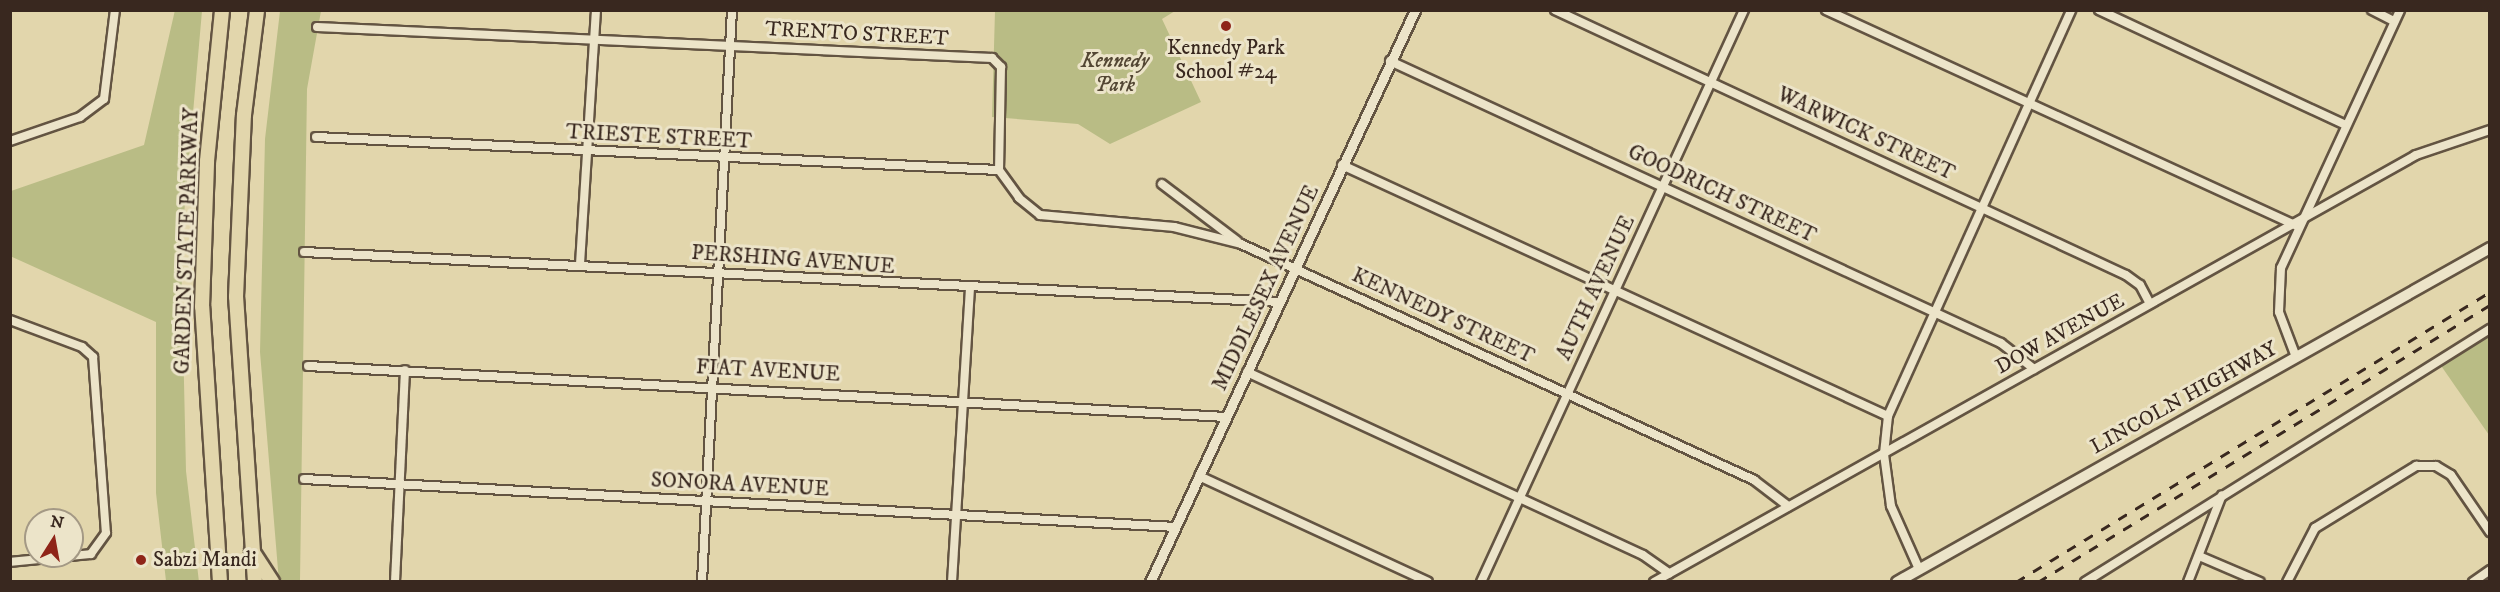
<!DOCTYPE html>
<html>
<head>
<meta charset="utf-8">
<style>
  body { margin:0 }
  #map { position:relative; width:2500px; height:592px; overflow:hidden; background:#e2d6ac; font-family:"IM FELL DW Pica",serif }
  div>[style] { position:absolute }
  .green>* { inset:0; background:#b9bc85 }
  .roads { filter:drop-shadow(2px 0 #635442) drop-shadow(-2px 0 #635442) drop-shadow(0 2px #635442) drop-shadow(0 -2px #635442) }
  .minor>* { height:8px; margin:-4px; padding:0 4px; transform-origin:4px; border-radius:4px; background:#ece4c9 }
  .tertiary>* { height:9px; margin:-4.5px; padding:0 4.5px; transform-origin:4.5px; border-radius:4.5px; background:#ece4c9 }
  .secondary>* { height:10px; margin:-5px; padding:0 5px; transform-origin:5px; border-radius:5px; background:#ece4c9 }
  .motorway>* { height:14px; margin:-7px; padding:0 7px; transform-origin:7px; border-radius:7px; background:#e2d6ac }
  .rail>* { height:3px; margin-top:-1.5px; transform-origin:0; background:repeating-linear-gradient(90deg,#39281f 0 10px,transparent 0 20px) }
  .dots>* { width:16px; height:16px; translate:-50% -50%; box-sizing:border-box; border:3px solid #ece4c9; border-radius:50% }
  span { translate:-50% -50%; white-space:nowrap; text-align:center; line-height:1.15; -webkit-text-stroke:6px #ece4c9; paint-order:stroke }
  .street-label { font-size:21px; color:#39281f }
  .poi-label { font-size:21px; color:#39281f }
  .left { translate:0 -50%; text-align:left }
  .park-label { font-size:21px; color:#534633; font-style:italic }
  .frame { position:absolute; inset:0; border:12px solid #39281f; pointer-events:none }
  .north { position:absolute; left:24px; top:508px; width:60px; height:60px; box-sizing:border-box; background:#ece4c9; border:2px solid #a49985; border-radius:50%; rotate:11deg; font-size:16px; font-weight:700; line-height:24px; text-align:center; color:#39281f }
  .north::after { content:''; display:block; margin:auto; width:21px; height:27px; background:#8f2418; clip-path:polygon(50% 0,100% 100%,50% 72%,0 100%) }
</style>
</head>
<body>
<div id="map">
  <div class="green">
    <i style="clip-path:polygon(175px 10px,202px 11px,181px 249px,186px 471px,199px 582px,166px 581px,156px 493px,156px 322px,10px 256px,11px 191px,144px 145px)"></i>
    <i style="clip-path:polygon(280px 11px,321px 11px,307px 89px,300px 581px,279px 582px,260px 352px,265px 139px)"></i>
    <i style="clip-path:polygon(995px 11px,1175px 11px,1162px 19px,1201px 102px,1110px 144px,1078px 124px,992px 117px)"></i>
    <i style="clip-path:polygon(2489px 324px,2489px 435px,2435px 357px)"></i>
  </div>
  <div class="roads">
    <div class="minor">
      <i style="left:1555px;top:10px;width:629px;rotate:24.9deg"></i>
      <i style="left:2126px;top:275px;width:17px;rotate:36deg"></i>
      <i style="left:2140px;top:285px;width:21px;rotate:62deg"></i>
      <i style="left:1826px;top:10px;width:518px;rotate:24.64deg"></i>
      <i style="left:2099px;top:10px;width:272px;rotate:25deg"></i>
      <i style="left:2372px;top:10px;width:25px;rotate:27deg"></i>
      <i style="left:317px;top:27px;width:676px;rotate:2.63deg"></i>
      <i style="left:992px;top:58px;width:13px;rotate:45deg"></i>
      <i style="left:1001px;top:67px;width:103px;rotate:91.1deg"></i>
      <i style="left:999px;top:170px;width:34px;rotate:54deg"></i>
      <i style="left:1019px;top:198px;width:27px;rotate:39deg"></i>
      <i style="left:1040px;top:215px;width:135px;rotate:5.1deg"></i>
      <i style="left:1174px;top:227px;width:69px;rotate:14.2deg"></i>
      <i style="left:1241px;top:244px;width:565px;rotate:24.7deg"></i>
      <i style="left:1754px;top:480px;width:43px;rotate:37.4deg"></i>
      <i style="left:1390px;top:61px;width:673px;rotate:24.78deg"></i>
      <i style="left:2001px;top:343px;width:42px;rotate:38.2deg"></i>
      <i style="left:316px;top:137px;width:684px;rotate:2.77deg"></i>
      <i style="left:10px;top:141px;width:74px;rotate:-18.9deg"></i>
      <i style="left:80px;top:117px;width:30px;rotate:-37deg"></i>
      <i style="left:104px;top:99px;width:90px;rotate:-83deg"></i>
      <i style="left:1342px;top:165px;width:601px;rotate:24.69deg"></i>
      <i style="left:1162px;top:184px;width:94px;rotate:37.2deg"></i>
      <i style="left:304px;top:252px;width:977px;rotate:2.93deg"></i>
      <i style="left:580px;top:264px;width:255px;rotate:-86.4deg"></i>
      <i style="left:10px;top:320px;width:77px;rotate:20.6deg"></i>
      <i style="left:82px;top:347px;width:15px;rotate:42deg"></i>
      <i style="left:93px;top:357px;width:176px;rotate:85.8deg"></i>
      <i style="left:106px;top:533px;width:26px;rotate:126deg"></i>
      <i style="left:91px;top:554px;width:81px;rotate:174.4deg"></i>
      <i style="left:2296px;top:357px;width:48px;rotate:-110.7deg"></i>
      <i style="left:2279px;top:312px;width:44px;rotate:-87.4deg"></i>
      <i style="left:2281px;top:268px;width:284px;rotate:-65.2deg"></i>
      <i style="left:308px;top:366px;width:919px;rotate:3.18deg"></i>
      <i style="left:1247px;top:372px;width:436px;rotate:24.8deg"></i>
      <i style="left:1643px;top:555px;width:32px;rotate:35deg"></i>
      <i style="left:1199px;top:476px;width:252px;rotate:24.8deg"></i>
      <i style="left:304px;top:479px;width:872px;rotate:3.15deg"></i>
      <i style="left:2199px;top:556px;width:66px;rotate:23.1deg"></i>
      <i style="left:1919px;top:569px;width:69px;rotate:-114deg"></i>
      <i style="left:1891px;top:506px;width:52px;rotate:-97.7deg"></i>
      <i style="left:1884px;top:454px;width:38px;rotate:-84deg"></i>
      <i style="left:1888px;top:416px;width:445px;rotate:-65.7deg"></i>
      <i style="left:395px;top:582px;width:212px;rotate:-87.3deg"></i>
      <i style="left:702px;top:582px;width:573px;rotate:-87deg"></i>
      <i style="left:952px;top:582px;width:293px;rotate:-86.5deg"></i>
      <i style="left:1481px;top:582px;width:630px;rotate:-65.31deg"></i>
      <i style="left:1654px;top:582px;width:873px;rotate:-29.26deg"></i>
      <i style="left:2416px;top:155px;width:78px;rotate:-18.7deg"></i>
      <i style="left:2085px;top:582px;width:478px;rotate:-32deg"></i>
      <i style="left:2188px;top:582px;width:93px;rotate:-68.7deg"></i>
      <i style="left:2287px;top:582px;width:61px;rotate:-62.6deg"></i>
      <i style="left:2315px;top:528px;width:119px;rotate:-31.5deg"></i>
      <i style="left:2416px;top:466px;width:20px"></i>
      <i style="left:2436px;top:466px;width:17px;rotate:31deg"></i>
      <i style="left:2451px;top:475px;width:69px;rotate:55.6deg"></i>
      <i style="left:2473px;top:582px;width:21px;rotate:-35deg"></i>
    </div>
    <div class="tertiary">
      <i style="left:1150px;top:582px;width:630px;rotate:-65.14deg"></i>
    </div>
    <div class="secondary">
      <i style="left:1897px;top:582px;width:681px;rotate:-29.39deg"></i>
    </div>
    <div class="motorway">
      <i style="left:252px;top:551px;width:37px;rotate:57deg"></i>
      <i style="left:220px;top:582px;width:276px;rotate:-93.7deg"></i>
      <i style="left:202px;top:307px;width:146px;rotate:-88deg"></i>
      <i style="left:207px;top:161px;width:152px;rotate:-84.3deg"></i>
      <i style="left:255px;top:582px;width:286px;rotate:-93.8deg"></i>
      <i style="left:236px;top:297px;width:182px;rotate:-87.5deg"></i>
      <i style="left:244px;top:115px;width:106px;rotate:-82.9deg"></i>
    </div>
  </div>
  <div class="rail">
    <i style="left:2016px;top:582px;width:556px;rotate:-31.46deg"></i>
    <i style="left:2038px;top:582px;width:530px;rotate:-31.5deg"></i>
  </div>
  <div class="dots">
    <i style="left:1226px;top:26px;background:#8f2418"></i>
    <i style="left:141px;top:560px;background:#8f2418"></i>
  </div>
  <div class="street-label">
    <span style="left:857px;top:34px;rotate:3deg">TRENTO STREET</span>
    <span style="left:1866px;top:134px;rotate:25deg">WARWICK STREET</span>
    <span style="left:659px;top:137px;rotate:3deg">TRIESTE STREET</span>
    <span style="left:1722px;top:194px;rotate:25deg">GOODRICH STREET</span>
    <span style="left:187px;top:241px;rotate:-88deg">GARDEN STATE PARKWAY</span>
    <span style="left:793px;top:260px;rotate:4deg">PERSHING AVENUE</span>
    <span style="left:1266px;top:288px;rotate:-65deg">MIDDLESEX AVENUE</span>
    <span style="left:1596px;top:288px;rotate:-65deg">AUTH AVENUE</span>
    <span style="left:1443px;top:316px;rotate:25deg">KENNEDY STREET</span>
    <span style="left:2060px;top:334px;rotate:-29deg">DOW AVENUE</span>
    <span style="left:768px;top:371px;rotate:3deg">FIAT AVENUE</span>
    <span style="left:2184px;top:398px;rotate:-29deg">LINCOLN HIGHWAY</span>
    <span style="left:740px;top:485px;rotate:3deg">SONORA AVENUE</span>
  </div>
  <div class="poi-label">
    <span style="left:1226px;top:60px">Kennedy Park<br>School #24</span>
    <span class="left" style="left:153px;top:560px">Sabzi Mandi</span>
  </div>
  <div class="park-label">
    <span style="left:1115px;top:73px">Kennedy<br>Park</span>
  </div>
  <div class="frame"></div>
  <div class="north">N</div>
</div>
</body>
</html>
